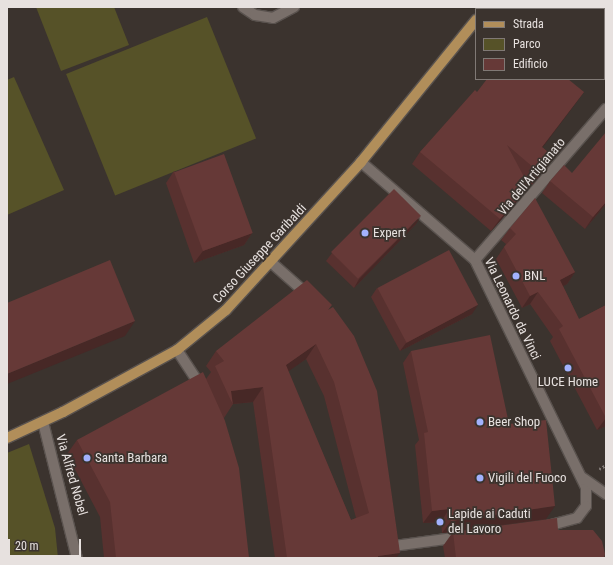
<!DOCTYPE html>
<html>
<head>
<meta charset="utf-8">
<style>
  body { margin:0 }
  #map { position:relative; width:613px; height:565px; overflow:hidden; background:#3b332e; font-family:"Roboto Condensed",sans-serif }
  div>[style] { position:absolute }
  .green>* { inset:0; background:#565228; transform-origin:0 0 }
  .path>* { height:2.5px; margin-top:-1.25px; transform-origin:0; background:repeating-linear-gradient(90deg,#7e7773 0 2px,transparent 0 4px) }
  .roads { filter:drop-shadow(1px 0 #59524e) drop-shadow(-1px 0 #59524e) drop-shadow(0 1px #59524e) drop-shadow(0 -1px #59524e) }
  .minor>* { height:10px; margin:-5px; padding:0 5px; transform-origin:5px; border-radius:5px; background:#796f6a }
  .major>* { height:10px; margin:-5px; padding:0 5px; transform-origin:5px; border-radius:5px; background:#b18e5a }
  .wall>* { inset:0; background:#58312f }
  .shaded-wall>* { inset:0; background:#472826 }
  .building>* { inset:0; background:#663937; transform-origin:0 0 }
  .dots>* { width:11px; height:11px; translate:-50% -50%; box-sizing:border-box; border:2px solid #3b332e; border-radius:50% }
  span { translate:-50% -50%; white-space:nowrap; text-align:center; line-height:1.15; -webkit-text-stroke:3.5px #3b332e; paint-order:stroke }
  .street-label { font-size:13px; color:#e7e1df }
  .poi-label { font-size:13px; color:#e7e1df }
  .left { translate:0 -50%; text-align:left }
  .frame { position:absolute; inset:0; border:8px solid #e7e1df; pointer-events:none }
  .legend { position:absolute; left:475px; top:8px; width:130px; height:72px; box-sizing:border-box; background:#3b332e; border:1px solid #807975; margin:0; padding:5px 7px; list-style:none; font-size:12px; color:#e7e1df }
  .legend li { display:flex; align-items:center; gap:8px; height:20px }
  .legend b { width:20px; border:1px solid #807975 }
  .scale { position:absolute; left:8px; top:539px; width:73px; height:18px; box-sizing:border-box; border:2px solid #e7e1df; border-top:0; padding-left:5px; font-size:12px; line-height:14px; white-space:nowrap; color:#e7e1df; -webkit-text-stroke:3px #3b332e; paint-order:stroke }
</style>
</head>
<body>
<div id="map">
  <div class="green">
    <i style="clip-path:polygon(36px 7px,114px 7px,129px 45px,61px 71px)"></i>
    <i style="left:207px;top:17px;width:131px;height:152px;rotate:68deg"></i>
    <i style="clip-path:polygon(14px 77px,64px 190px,7px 215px,7px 80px)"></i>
    <i style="clip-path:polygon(29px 444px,55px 528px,58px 558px,7px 558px,7px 453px)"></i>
  </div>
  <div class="path">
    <i style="left:599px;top:469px;width:8px;rotate:-30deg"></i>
  </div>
  <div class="roads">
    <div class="minor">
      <i style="left:243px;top:7px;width:14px;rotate:34deg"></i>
      <i style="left:255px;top:15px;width:18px;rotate:9deg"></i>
      <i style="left:273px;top:18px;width:24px;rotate:-28deg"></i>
      <i style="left:361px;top:162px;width:150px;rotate:40.7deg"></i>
      <i style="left:475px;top:260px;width:254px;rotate:64deg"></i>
      <i style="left:586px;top:488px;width:18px;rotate:90deg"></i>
      <i style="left:586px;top:506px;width:15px;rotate:127deg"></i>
      <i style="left:577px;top:518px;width:34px;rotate:165deg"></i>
      <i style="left:475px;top:260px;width:200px;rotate:-49.1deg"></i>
      <i style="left:272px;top:263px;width:48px;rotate:41.6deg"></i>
      <i style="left:177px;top:350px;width:45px;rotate:56.7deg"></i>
      <i style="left:43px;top:422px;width:140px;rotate:76deg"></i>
      <i style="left:583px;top:478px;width:28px;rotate:35deg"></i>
      <i style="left:394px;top:546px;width:68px;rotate:-7.7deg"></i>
    </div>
    <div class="major">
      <i style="left:485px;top:9px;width:3px;rotate:-45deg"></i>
      <i style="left:7px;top:438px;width:62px;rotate:-24.9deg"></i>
      <i style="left:63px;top:412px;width:130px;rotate:-28.5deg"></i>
      <i style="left:177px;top:350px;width:63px;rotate:-39.2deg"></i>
      <i style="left:226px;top:310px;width:200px;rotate:-47.6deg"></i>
      <i style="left:361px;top:162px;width:183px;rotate:-51deg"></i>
    </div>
  </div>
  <div class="wall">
    <i style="clip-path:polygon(477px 92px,584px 92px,542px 147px,554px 157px,545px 169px,532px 185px,525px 179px,529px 186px,520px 198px,491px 231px,412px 164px,420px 152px)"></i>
    <i style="clip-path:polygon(174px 171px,252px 233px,244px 245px,194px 263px,166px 183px)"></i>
    <i style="clip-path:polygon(550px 181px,606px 204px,585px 229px,542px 193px)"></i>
    <i style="clip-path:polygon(416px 224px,354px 288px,326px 261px,332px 253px)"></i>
    <i style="clip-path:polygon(510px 228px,575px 272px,567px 284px,563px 286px,579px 319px,606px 305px,606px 426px,597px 430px,550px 341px,553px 337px,530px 304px,522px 308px,496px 259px,506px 244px,501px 240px)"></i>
    <i style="clip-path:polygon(377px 288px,472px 314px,400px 351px,371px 297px)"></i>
    <i style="clip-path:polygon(evenodd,330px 309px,396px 558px,275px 558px,253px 402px,233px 404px,224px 418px,249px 558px,104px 558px,100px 517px,67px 454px,77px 440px,206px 379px,211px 372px,206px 366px,216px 351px,330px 309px,306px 359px,324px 396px,356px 518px,351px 520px,288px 371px,306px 359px)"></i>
    <i style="clip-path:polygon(411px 351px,509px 424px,546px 519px,442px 533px,441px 522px,423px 523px,415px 445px,419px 440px,403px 363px)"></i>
    <i style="clip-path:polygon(558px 530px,604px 558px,445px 558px,443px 546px,453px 532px)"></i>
  </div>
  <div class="shaded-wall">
    <i style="clip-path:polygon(584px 92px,576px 103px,534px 159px,542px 147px)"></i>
    <i style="clip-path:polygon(554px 157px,545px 169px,532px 185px,540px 173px)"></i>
    <i style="clip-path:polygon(529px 186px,520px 198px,491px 231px,500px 219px)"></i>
    <i style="clip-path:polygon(606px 202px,606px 204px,585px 229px,593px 217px)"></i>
    <i style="clip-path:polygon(421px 216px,416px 224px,354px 288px,359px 279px)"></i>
    <i style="clip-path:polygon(252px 233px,244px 245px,194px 263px,203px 251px)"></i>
    <i style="clip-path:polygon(575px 272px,567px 284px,552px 292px,560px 280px)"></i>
    <i style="clip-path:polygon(538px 292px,530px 304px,522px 308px,530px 296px)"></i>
    <i style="clip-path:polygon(478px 305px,472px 314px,400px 351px,406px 343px)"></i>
    <i style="clip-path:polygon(135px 321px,125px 336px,7px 384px,7px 374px)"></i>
    <i style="clip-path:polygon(316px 344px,306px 359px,276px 380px,286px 365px)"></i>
    <i style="clip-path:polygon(263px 387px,253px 402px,232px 404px,231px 391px)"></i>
    <i style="clip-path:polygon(606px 418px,606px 426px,597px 430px)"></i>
    <i style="clip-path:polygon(555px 506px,546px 519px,442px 533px,451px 521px)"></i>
    <i style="clip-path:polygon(449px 509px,441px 522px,423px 523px,432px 511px)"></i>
    <i style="clip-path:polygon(400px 553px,396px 558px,376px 558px,378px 556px)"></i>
  </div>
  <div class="building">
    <i style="left:543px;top:7px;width:53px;height:3px"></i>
    <i style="clip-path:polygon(487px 79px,568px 79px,584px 92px,542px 147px,554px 157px,540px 173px,507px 145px,529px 186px,500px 219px,420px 152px,475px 90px,477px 92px)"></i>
    <i style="clip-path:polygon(606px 132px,606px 202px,593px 217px,550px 181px,564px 165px,572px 173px)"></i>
    <i style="left:224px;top:154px;width:84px;height:53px;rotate:70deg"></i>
    <i style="left:394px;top:189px;width:38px;height:89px;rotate:45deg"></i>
    <i style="clip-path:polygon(535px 198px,575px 272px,560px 280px,579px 319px,606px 305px,606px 418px,559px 329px,563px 326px,538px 292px,530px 296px,504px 247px,516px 234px,510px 228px)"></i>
    <i style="left:449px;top:250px;width:62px;height:81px;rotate:62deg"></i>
    <i style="clip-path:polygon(110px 260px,135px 321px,7px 374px,7px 303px)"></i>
    <i style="clip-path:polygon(evenodd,307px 280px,332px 305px,328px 310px,333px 307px,354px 336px,377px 391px,400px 553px,378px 556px,378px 558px,287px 558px,263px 387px,231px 391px,233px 405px,215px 366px,224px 361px,216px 351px,307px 280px,316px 344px,334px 382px,369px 513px,351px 520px,286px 365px,316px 344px)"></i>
    <i style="clip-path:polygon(490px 335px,509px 424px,546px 420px,555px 506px,451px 521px,449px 509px,432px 511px,424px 433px,428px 432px,411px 351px)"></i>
    <i style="clip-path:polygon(203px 372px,225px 421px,239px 468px,249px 558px,116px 558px,110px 502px,77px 440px)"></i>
    <i style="clip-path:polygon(557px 518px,558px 530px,593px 530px,602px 541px,605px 554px,604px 558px,456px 558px,453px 532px)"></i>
  </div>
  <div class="dots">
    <i style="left:365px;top:233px;background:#a2b2fd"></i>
    <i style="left:516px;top:276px;background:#a2b2fd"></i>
    <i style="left:568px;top:368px;background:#a2b2fd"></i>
    <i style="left:480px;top:422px;background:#a2b2fd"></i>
    <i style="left:87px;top:458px;background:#a2b2fd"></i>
    <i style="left:480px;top:478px;background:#a2b2fd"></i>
    <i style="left:440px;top:522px;background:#a2b2fd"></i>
  </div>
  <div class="street-label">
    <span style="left:532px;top:177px;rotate:-50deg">Via dell'Artigianato</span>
    <span style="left:260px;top:254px;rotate:-47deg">Corso Giuseppe Garibaldi</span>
    <span style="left:512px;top:309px;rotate:64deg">Via Leonardo da Vinci</span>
    <span style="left:71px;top:475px;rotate:74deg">Via Alfred Nobel</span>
  </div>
  <div class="poi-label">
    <span class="left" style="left:373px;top:233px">Expert</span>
    <span class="left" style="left:524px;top:276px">BNL</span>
    <span style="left:568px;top:382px">LUCE Home</span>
    <span class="left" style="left:488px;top:422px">Beer Shop</span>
    <span class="left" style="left:95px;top:458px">Santa Barbara</span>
    <span class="left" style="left:488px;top:478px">Vigili del Fuoco</span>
    <span class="left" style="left:448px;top:522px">Lapide ai Caduti<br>del Lavoro</span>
  </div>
  <div class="frame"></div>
  <ul class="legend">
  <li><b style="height:5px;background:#b18e5a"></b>Strada</li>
  <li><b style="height:11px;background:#565228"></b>Parco</li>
  <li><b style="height:11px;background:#663937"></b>Edificio</li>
  </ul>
  <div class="scale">20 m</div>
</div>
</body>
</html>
